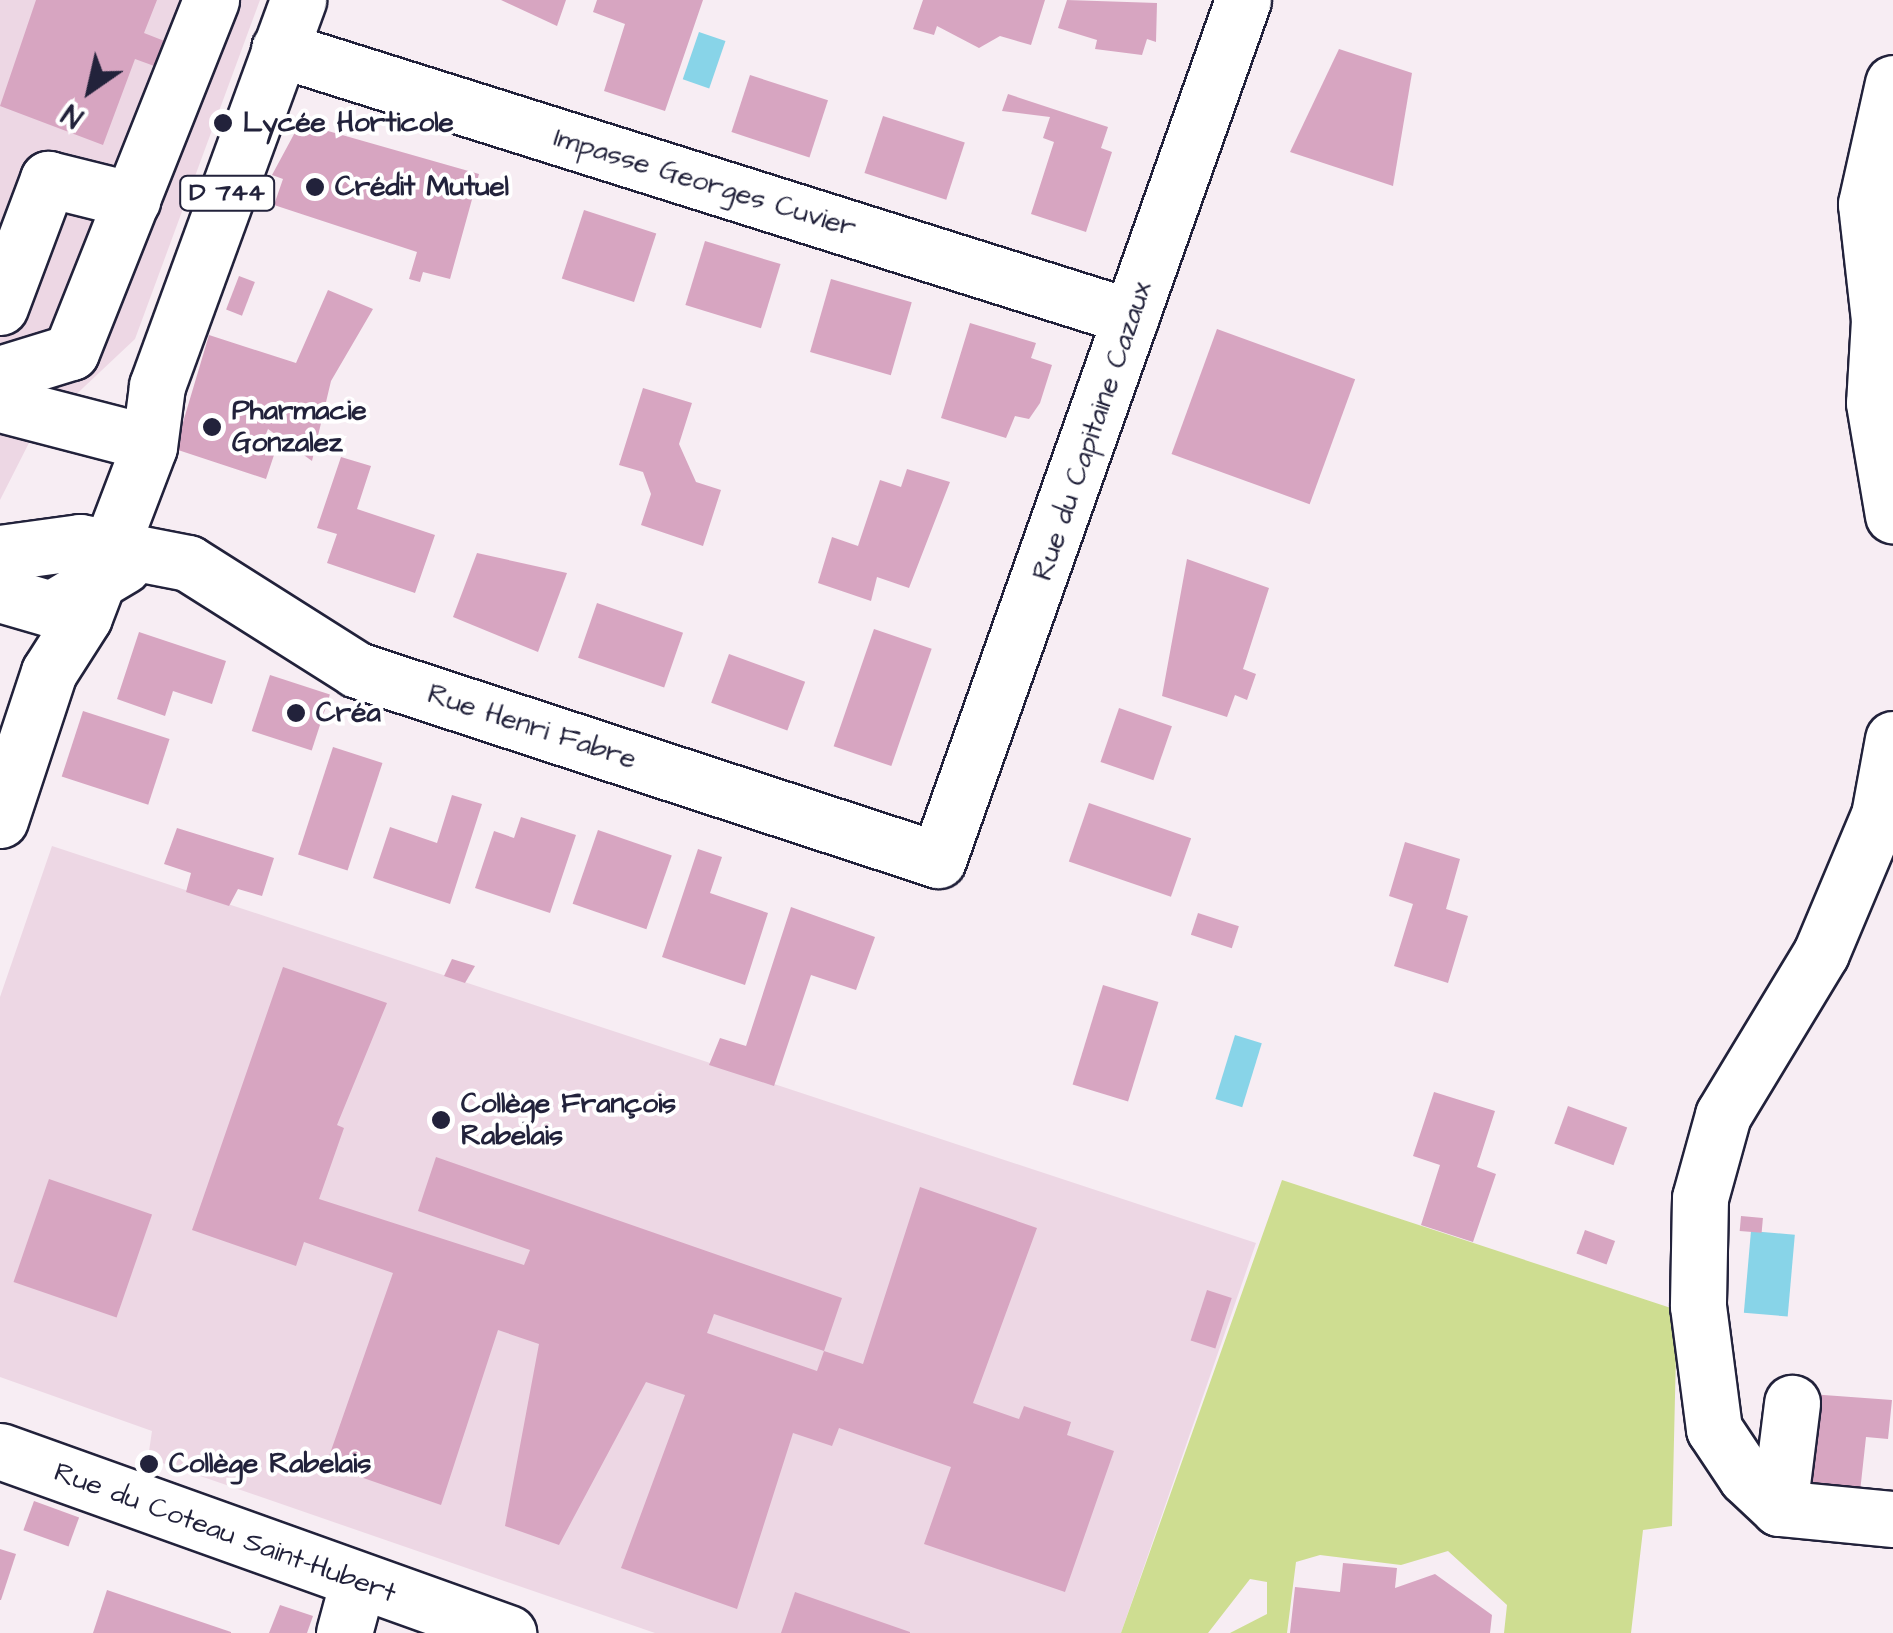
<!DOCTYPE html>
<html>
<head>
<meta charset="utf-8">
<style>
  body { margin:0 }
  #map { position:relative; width:1893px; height:1633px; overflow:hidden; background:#f7edf3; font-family:"Architects Daughter",sans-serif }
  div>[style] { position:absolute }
  .built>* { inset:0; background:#edd7e4 }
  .green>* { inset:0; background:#cedd91 }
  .water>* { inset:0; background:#88d4e8; transform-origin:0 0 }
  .building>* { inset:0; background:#d7a5c1; transform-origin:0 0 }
  .roads { filter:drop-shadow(2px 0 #22223b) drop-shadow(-2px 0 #22223b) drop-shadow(0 2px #22223b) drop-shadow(0 -2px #22223b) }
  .minor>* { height:55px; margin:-27.5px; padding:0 27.5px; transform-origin:27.5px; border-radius:27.5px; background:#fff }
  .major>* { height:55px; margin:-27.5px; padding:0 27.5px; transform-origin:27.5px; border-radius:27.5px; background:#fff }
  .dots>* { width:28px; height:28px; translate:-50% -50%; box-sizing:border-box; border:5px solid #fff; border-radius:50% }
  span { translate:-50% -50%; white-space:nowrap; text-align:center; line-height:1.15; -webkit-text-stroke:8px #fff; paint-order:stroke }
  .shield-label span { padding:2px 8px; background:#fff; border:2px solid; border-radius:8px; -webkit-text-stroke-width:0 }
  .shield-label { font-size:25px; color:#22223b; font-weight:700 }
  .poi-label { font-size:28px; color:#22223b; font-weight:700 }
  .left { translate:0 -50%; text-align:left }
  .street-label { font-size:28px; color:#22223b }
  .north { position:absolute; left:40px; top:40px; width:100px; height:100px; -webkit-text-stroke:8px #fff; paint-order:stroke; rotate:214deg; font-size:28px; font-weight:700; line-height:40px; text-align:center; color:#22223b }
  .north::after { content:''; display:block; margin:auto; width:35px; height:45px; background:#22223b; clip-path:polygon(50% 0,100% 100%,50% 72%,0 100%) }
</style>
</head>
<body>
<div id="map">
  <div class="built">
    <i style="clip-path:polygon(0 0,260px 0,135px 339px,33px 435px,0 500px)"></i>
    <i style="clip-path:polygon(52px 846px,1256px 1243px,1121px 1633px,655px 1633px,148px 1458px,152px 1431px,0 1377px,0 997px)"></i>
  </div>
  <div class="green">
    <i style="clip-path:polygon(1282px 1180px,1677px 1310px,1672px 1526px,1643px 1530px,1631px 1633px,1504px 1633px,1507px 1605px,1448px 1551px,1401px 1565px,1320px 1555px,1296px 1562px,1287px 1633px,1230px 1633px,1267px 1614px,1267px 1582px,1250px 1579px,1208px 1633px,1121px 1633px)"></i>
  </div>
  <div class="water">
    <i style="left:699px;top:32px;width:28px;height:50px;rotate:19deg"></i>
    <i style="left:1235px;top:1035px;width:28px;height:67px;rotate:17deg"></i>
    <i style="left:1751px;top:1231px;width:44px;height:82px;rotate:5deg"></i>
  </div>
  <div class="building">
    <i style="clip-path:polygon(36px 0,157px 0,144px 33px,167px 42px,157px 67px,135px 59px,103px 145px,0 106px)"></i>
    <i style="clip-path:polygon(501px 0,566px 0,557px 26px)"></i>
    <i style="clip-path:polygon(597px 0,703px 0,665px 111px,604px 91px,625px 24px,593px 12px)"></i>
    <i style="clip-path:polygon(923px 0,1045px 0,1031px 45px,1000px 36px,979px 48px,937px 26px,934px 35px,913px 29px)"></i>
    <i style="clip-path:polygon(1067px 0,1157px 3px,1156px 42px,1147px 39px,1142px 55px,1095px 49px,1097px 40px,1058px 28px)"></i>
    <i style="clip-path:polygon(1339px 49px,1412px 73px,1393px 186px,1290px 152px)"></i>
    <i style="left:750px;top:75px;width:82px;height:60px;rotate:18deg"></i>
    <i style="clip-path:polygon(1008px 94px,1108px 127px,1101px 148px,1112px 152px,1086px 232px,1031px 214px,1054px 142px,1043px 138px,1050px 117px,1002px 111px)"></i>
    <i style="left:883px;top:116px;width:86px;height:60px;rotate:18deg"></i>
    <i style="clip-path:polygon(300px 123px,479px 174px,450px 279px,423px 272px,420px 282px,409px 279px,417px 252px,274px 205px,283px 179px,272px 175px)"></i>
    <i style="left:584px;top:210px;width:76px;height:72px;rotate:18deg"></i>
    <i style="left:705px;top:241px;width:79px;height:67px;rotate:17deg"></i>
    <i style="left:239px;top:276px;width:17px;height:36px;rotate:21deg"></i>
    <i style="left:831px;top:279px;width:84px;height:76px;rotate:16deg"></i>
    <i style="clip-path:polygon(328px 290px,373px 309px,331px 381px,312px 461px,268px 429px,264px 439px,277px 446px,266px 479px,175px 449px,209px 335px,296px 363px)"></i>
    <i style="clip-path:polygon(970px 323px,1036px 343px,1031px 358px,1052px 365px,1040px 403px,1029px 419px,1015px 416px,1006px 438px,941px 418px)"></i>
    <i style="left:1217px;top:329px;width:147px;height:133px;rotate:20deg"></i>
    <i style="clip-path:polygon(643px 388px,692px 403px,679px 444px,696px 482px,721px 490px,703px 546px,641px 525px,651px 494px,643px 472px,619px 465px)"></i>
    <i style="clip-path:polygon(341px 457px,371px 466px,357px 509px,435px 535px,415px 593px,327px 563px,337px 534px,317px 528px)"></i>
    <i style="clip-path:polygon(907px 469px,950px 482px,909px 588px,877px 577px,871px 601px,818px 583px,832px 537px,858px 546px,880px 480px,901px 487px)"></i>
    <i style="clip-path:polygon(477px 553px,567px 573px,538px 652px,453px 617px)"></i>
    <i style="clip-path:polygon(1187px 559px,1269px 588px,1243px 669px,1256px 674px,1247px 700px,1235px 695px,1227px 717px,1162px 696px)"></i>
    <i style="left:597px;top:603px;width:91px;height:58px;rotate:19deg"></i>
    <i style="left:874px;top:629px;width:61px;height:124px;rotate:19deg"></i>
    <i style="clip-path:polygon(139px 632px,226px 661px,212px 704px,173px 691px,165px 716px,117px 699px)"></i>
    <i style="left:729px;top:654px;width:81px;height:52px;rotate:20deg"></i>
    <i style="left:270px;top:675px;width:63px;height:59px;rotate:18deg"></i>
    <i style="left:1119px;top:708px;width:56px;height:57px;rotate:19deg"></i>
    <i style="left:83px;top:711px;width:91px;height:69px;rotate:18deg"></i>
    <i style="left:333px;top:747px;width:52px;height:113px;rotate:18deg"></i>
    <i style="clip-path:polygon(452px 795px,482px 804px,450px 904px,373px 878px,390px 827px,437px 843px)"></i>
    <i style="left:1089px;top:803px;width:108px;height:62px;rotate:19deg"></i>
    <i style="clip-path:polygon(521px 817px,576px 835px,550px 913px,475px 888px,494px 831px,514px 838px)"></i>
    <i style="clip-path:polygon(177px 828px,274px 858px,262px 896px,238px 889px,229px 906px,186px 892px,191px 873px,164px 864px)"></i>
    <i style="left:598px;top:830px;width:78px;height:78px;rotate:19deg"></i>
    <i style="clip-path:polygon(1405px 842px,1460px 859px,1446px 909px,1468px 916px,1448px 983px,1394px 966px,1413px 904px,1389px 896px)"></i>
    <i style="clip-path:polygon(698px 849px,722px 857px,710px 893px,768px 913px,745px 985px,662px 957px)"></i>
    <i style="clip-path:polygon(791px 907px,875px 937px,856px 990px,811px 975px,774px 1086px,709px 1065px,720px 1038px,746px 1046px)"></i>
    <i style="left:1198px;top:913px;width:43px;height:23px;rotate:18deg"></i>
    <i style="clip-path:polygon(452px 959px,475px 966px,465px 983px,444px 976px)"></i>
    <i style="clip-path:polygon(283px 967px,387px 1003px,337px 1125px,344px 1128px,319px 1199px,524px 1265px,530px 1250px,418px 1211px,436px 1157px,842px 1298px,824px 1351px,714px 1314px,707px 1333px,817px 1371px,824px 1351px,863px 1364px,920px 1187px,1037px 1228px,973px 1403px,1019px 1419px,1024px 1406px,1071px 1422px,1067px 1435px,1114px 1451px,1065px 1592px,924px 1544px,951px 1467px,839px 1428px,832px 1446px,793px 1433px,737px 1609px,621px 1568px,685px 1395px,646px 1382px,559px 1545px,505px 1526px,539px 1344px,498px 1330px,441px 1505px,326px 1465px,393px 1273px,304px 1242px,296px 1266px,192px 1230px)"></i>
    <i style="left:1103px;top:985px;width:58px;height:104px;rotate:17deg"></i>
    <i style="clip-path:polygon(1434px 1092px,1495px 1111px,1477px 1167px,1496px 1174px,1473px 1242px,1421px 1225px,1440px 1165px,1413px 1156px)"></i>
    <i style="left:1568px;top:1106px;width:63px;height:40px;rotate:20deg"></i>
    <i style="left:49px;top:1179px;width:109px;height:109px;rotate:19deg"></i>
    <i style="left:1741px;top:1216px;width:22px;height:15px;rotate:5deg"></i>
    <i style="left:1585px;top:1230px;width:32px;height:25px;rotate:20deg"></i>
    <i style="left:1207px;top:1290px;width:26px;height:53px;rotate:18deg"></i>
    <i style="clip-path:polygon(1810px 1394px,1892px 1400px,1888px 1439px,1866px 1437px,1860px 1492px,1801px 1486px)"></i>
    <i style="left:34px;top:1501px;width:48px;height:31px;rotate:20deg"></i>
    <i style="clip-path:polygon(0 1549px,16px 1554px,1px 1600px,0 1600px)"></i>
    <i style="clip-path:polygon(1343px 1563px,1397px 1568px,1395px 1588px,1435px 1574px,1492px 1615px,1490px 1633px,1290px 1633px,1295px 1587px,1340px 1592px)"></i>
    <i style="clip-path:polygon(107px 1590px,231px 1632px,231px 1633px,93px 1633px)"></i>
    <i style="clip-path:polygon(795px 1592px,910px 1632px,910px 1633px,781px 1633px)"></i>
    <i style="clip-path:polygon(280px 1605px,313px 1616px,307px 1633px,269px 1633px)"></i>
  </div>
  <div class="roads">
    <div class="minor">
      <i style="left:279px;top:49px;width:893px;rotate:17.46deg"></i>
      <i style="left:1893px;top:83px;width:124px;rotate:102.6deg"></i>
      <i style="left:1866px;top:204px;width:117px;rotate:83.6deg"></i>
      <i style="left:1879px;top:320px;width:14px;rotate:8deg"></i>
      <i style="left:0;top:307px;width:137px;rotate:-69.4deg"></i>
      <i style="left:48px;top:179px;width:87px;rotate:14deg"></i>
      <i style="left:1879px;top:320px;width:83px;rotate:93.4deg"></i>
      <i style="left:1874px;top:403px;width:114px;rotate:80.4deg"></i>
      <i style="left:0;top:388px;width:17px;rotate:-69deg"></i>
      <i style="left:6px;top:372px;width:68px;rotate:-17.1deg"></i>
      <i style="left:71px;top:352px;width:379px;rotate:-68.3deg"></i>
      <i style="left:0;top:404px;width:124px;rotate:14.5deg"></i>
      <i style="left:0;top:553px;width:81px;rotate:-7.8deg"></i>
      <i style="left:80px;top:542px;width:110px;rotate:11deg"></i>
      <i style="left:188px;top:563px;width:200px;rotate:32.3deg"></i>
      <i style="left:357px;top:670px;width:611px;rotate:18.11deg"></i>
      <i style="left:938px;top:860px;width:912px;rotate:-70.47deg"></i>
      <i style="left:0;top:594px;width:53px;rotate:16.4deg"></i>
      <i style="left:51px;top:609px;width:84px;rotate:-30.8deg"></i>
      <i style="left:1893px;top:739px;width:77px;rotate:100.4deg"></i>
      <i style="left:1879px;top:815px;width:150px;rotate:112.8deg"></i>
      <i style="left:1821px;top:953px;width:189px;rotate:121.2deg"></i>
      <i style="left:1723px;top:1115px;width:86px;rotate:105.5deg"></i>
      <i style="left:1700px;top:1198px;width:108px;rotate:91.1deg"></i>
      <i style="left:1698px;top:1306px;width:124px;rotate:82.6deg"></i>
      <i style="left:1714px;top:1429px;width:58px;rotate:56.3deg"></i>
      <i style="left:1746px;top:1477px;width:45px;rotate:43.2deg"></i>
      <i style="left:1779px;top:1508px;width:115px;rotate:5.5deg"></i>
      <i style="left:0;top:1451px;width:540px;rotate:19.71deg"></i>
      <i style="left:1779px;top:1508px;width:106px;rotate:-82.9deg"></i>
      <i style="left:344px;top:1633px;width:54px;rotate:-74.9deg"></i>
    </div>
    <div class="major">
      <i style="left:0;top:820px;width:156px;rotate:-71.7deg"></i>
      <i style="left:49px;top:672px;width:65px;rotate:-57.5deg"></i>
      <i style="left:84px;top:617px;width:182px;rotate:-69.1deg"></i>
      <i style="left:149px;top:447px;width:62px;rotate:-82.5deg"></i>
      <i style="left:157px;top:386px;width:411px;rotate:-69.9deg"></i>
    </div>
  </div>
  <div class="dots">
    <i style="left:223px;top:123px;background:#22223b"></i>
    <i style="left:315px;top:187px;background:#22223b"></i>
    <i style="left:212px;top:427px;background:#22223b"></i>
    <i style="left:296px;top:713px;background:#22223b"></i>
    <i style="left:441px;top:1120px;background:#22223b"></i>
    <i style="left:149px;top:1464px;background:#22223b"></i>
  </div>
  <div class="shield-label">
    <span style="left:227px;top:193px">D 744</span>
  </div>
  <div class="poi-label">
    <span class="left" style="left:243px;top:123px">Lycée Horticole</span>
    <span class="left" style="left:335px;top:187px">Crédit Mutuel</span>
    <span class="left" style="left:232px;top:427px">Pharmacie<br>Gonzalez</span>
    <span class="left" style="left:316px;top:713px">Créa</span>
    <span class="left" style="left:461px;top:1120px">Collège François<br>Rabelais</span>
    <span class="left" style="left:169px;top:1464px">Collège Rabelais</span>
  </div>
  <div class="street-label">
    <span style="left:705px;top:183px;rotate:17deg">Impasse Georges Cuvier</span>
    <span style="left:1093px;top:431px;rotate:-71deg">Rue du Capitaine Cazaux</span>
    <span style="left:532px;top:727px;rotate:18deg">Rue Henri Fabre</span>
    <span style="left:225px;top:1533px;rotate:20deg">Rue du Coteau Saint-Hubert</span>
  </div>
  <div class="north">N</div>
</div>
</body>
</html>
